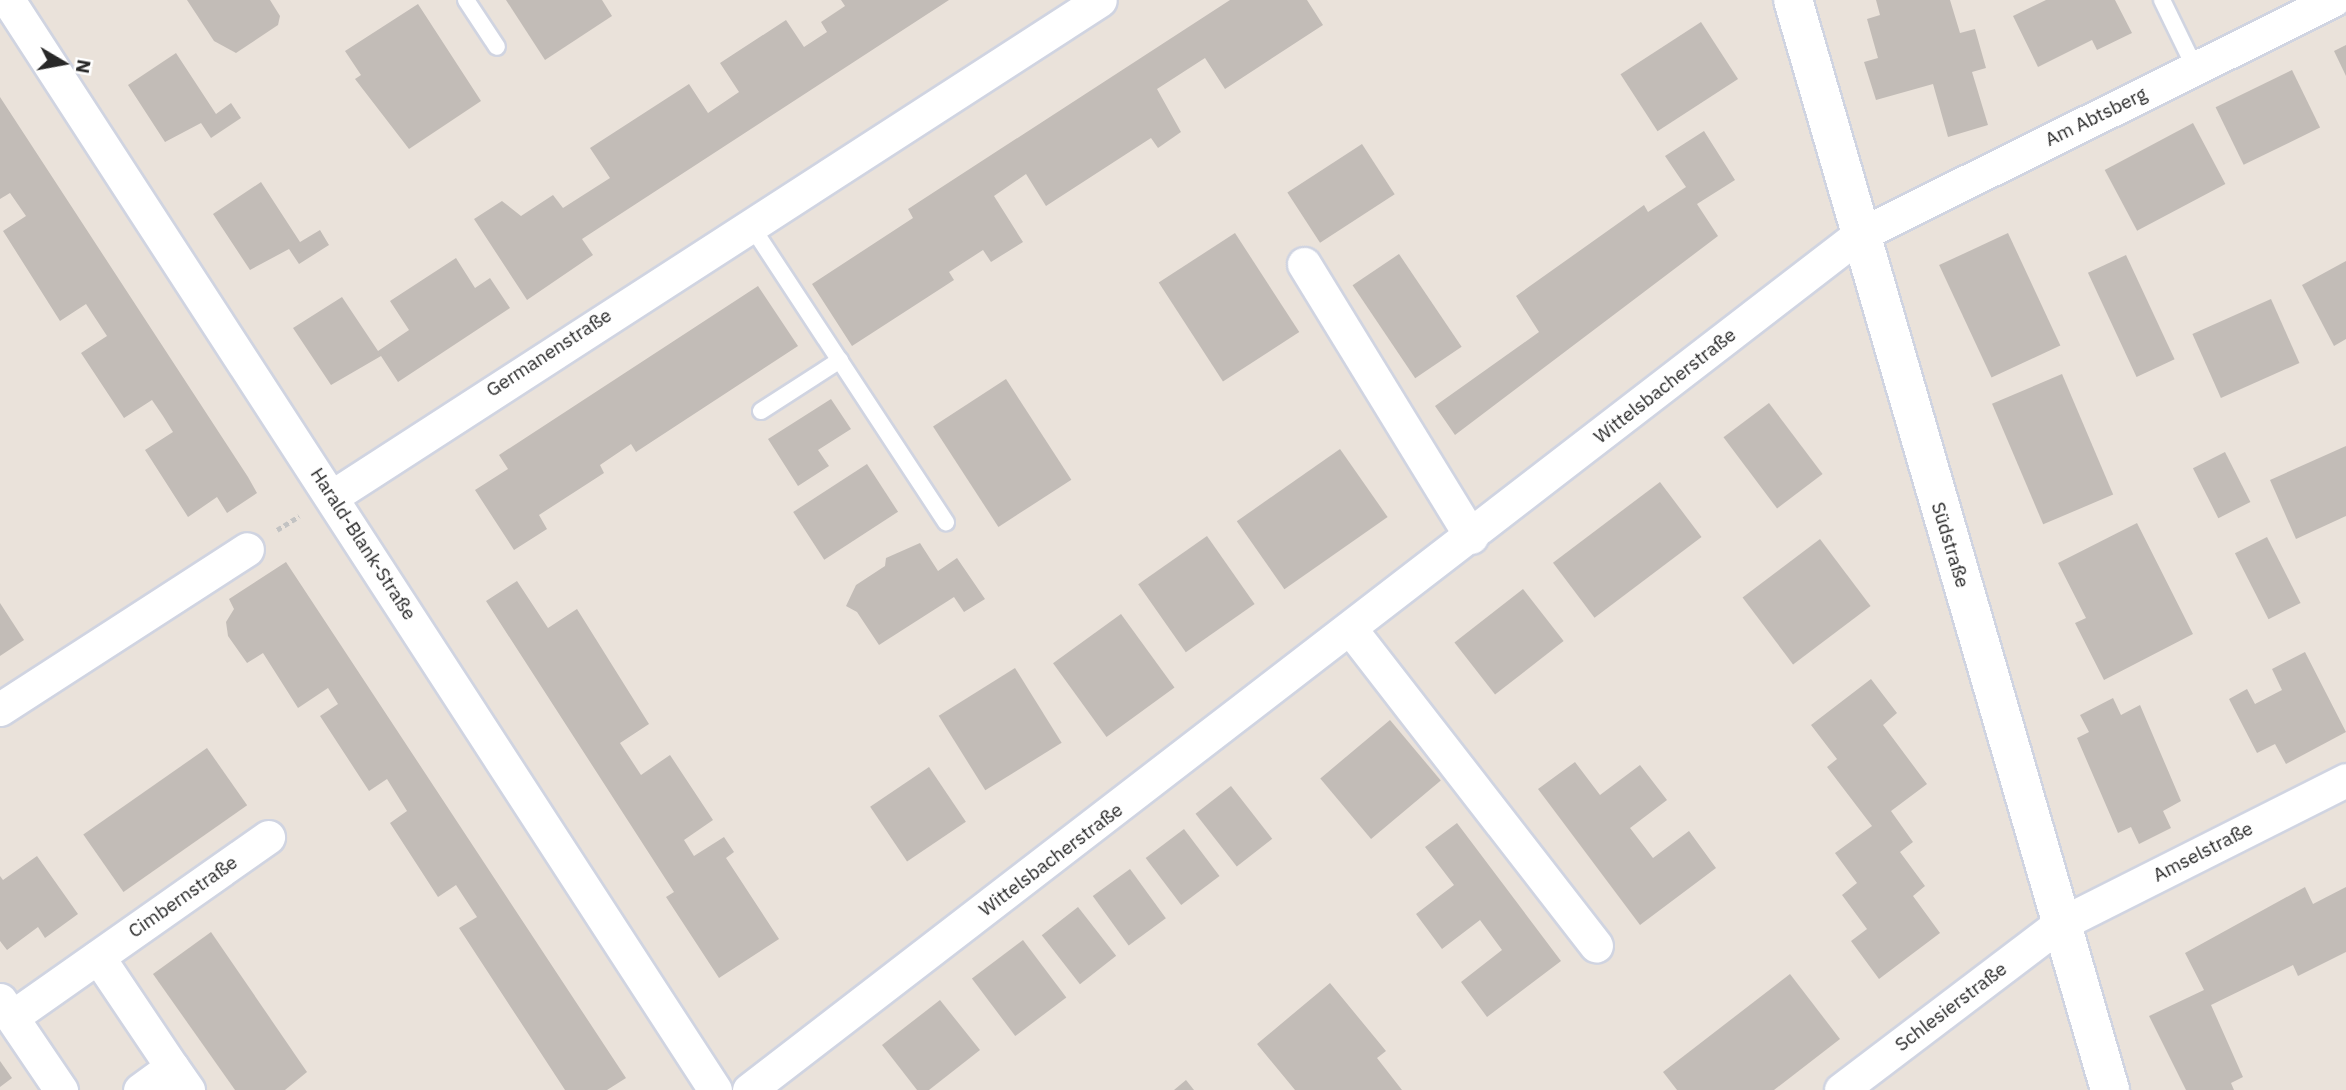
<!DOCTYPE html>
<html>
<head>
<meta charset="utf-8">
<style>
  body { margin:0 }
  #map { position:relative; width:2346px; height:1090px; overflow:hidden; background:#eae2da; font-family:"IBM Plex Sans",sans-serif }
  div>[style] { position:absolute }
  .building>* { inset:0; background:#c2bcb7; transform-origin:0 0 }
  .path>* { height:4.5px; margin-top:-2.25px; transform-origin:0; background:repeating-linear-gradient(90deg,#c3c3c3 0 5px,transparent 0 8.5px) }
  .roads { filter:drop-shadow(2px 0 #d0d4e1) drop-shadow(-2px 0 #d0d4e1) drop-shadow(0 2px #d0d4e1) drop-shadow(0 -2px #d0d4e1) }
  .lane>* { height:16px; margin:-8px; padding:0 8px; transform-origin:8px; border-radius:8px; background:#fff }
  .street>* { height:33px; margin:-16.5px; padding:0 16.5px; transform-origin:16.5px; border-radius:16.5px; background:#fff }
  .secondary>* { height:38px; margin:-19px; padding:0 19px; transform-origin:19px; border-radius:19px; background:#fff }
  span { translate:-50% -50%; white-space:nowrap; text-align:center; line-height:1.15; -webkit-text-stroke:5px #fff; paint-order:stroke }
  .street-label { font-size:19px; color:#282828 }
  .north { position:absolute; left:28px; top:28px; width:70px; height:70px; -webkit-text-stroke:5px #fff; paint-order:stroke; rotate:100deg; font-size:19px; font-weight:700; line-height:28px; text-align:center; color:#282828 }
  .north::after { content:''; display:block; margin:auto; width:24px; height:32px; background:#282828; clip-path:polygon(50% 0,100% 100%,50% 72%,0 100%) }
</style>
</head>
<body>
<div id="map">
  <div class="building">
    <i style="clip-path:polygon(187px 0,270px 0,280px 16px,278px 25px,236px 53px,214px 41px)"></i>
    <i style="clip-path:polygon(506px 0,602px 0,612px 16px,545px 60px)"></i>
    <i style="clip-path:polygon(841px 0,949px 0,582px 239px,593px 255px,527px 300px,474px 219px,502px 201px,521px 216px,553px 195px,563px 208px,610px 178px,590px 148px,689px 84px,708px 113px,739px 92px,720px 63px,786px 20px,804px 47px,827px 32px,821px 22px,845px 6px)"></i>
    <i style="clip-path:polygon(1230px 0,1307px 0,1323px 25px,1225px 89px,1205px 58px,1157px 89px,1181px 132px,1158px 148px,1151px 138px,1046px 206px,1026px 174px,994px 196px,1023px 242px,991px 262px,983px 250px,949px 272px,954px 280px,852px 346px,812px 284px,913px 218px,908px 209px)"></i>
    <i style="clip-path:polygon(1876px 0,1950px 0,1960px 33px,1975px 29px,1986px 68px,1972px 72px,1988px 125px,1948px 137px,1933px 84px,1876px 100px,1864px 62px,1878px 58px,1867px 19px,1880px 15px)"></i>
    <i style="clip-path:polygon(2046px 0,2115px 0,2132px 33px,2097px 50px,2092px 40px,2038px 67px,2013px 16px)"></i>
    <i style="clip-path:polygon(418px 4px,481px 101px,409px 149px,355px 79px,361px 75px,345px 51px)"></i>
    <i style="left:1701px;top:22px;width:68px;height:96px;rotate:57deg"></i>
    <i style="clip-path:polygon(2346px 45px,2346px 76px,2334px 51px)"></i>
    <i style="clip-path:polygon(176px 53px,216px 114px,231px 103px,241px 118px,211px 138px,201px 123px,165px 142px,128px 85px)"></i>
    <i style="left:2292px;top:70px;width:64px;height:85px;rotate:64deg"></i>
    <i style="clip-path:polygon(0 97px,248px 477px,257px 493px,227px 513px,217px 497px,188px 517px,145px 450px,173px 432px,163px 416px,152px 400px,124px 418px,81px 353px,107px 336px,86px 304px,60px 321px,3px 231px,26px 216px,10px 193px,0 199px)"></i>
    <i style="left:2193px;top:123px;width:69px;height:100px;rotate:62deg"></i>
    <i style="clip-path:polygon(1704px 131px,1735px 180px,1697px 204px,1718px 236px,1455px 435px,1435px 406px,1539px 332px,1516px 296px,1644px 205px,1648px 212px,1686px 187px,1665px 156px)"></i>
    <i style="left:1362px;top:144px;width:60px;height:89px;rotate:57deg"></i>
    <i style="clip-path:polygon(261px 182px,300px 242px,320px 230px,329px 245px,299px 264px,289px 249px,250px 270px,213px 214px)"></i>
    <i style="left:1235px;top:233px;width:118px;height:91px;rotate:57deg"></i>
    <i style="left:2008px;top:233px;width:124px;height:76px;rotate:65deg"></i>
    <i style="left:1399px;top:254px;width:112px;height:56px;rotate:56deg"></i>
    <i style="left:2126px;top:255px;width:115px;height:42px;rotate:65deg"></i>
    <i style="clip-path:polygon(456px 258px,475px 288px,490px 278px,510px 308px,398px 382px,381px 356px,331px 385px,293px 328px,342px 297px,378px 351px,409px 330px,390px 301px)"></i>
    <i style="clip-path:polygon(2346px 261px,2346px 339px,2334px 346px,2302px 285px)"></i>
    <i style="clip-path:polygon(758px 286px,798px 346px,636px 452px,631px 444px,600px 465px,604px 473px,539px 515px,547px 529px,514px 550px,475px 490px,508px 469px,499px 455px)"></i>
    <i style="left:2271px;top:299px;width:70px;height:86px;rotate:66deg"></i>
    <i style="left:2062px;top:374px;width:131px;height:76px;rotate:67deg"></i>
    <i style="left:1006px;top:379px;width:120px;height:87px;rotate:57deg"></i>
    <i style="clip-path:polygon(831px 399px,851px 429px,818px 450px,829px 466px,798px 486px,768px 439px)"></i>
    <i style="left:1769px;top:403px;width:89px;height:57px;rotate:53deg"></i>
    <i style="clip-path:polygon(2346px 446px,2346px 516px,2296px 539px,2270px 480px)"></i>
    <i style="left:1340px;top:449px;width:83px;height:126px;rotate:55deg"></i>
    <i style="left:2225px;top:452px;width:56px;height:36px;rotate:63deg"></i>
    <i style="left:867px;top:464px;width:57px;height:88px;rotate:57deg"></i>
    <i style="left:1660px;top:482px;width:69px;height:134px;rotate:53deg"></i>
    <i style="clip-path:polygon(2137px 523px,2193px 634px,2104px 680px,2075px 623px,2086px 618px,2058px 563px)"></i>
    <i style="left:1207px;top:536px;width:83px;height:84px;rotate:55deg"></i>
    <i style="left:2267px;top:537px;width:74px;height:36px;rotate:63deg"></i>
    <i style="left:1820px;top:539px;width:84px;height:97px;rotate:53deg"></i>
    <i style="clip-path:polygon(920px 543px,938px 571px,957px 558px,985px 599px,964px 612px,954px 597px,879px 645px,857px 612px,846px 606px,856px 585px,885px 566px,886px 558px)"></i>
    <i style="clip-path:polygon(286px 562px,626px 1078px,607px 1090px,565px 1090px,459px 928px,477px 917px,456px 885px,438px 897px,390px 823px,407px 811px,387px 779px,369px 791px,320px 716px,338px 704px,328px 688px,298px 708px,263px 653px,247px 663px,228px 636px,226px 622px,234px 609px,229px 599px)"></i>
    <i style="clip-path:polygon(517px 581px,548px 628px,577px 609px,649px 724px,620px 743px,641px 775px,670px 755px,713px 820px,684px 840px,694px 856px,724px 837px,734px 852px,726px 858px,779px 939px,719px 978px,666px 897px,674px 892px,486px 601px)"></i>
    <i style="left:1523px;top:589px;width:66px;height:87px;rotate:52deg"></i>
    <i style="clip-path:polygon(0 603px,24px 640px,0 656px)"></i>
    <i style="left:1121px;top:614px;width:91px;height:84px;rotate:54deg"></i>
    <i style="clip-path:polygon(2305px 652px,2346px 732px,2286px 764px,2275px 744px,2257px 753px,2229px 699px,2247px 689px,2255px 704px,2282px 690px,2272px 669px)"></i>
    <i style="left:1015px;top:668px;width:88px;height:90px;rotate:58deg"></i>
    <i style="clip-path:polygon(1871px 679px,1897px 713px,1883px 725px,1927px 784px,1891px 811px,1913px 842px,1900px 852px,1925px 886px,1913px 896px,1940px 933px,1879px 979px,1851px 941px,1867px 929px,1842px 895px,1857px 883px,1835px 853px,1872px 826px,1827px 767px,1837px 759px,1811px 725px)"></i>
    <i style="clip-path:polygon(2113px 698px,2121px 715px,2140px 705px,2181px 801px,2163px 811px,2171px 828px,2139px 844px,2131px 827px,2118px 833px,2077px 738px,2089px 732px,2080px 715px)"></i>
    <i style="left:1390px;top:720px;width:79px;height:91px;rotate:50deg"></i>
    <i style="left:207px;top:748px;width:70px;height:151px;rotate:55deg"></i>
    <i style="clip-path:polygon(1575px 762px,1600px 795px,1640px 765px,1667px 800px,1630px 828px,1653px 858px,1689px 831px,1716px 868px,1640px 925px,1538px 789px)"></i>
    <i style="left:929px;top:767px;width:66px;height:71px;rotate:56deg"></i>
    <i style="left:1231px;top:786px;width:67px;height:45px;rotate:52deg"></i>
    <i style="clip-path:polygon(1457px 823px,1561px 961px,1487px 1017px,1461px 982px,1502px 950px,1480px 920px,1442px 949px,1416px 914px,1454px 885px,1425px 847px)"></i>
    <i style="left:1184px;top:829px;width:59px;height:48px;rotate:53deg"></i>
    <i style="clip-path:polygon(37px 856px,78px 914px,45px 938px,38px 927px,7px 950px,0 941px,0 876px,3px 880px)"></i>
    <i style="left:1130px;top:869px;width:61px;height:46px;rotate:54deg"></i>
    <i style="clip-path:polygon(2305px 887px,2313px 904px,2346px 887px,2346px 952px,2298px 976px,2293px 965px,2211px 1005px,2243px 1077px,2231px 1083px,2234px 1090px,2186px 1090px,2149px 1016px,2204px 990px,2185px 953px)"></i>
    <i style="left:1078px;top:907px;width:62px;height:46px;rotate:52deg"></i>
    <i style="clip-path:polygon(211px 932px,307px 1072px,285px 1090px,235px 1090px,153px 974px)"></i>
    <i style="left:1023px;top:940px;width:72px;height:64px;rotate:53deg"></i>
    <i style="clip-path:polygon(1790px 974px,1840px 1039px,1774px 1090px,1677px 1090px,1663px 1072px)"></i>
    <i style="clip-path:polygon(1330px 983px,1386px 1051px,1377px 1058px,1402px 1090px,1295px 1090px,1257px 1044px)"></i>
    <i style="clip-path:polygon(940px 1000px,980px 1050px,929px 1090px,917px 1090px,882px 1045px)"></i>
    <i style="clip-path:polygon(0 1061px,12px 1078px,0 1087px)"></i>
    <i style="clip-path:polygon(1186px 1080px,1194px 1090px,1174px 1090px)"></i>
  </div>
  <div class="path">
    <i style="left:277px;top:530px;width:26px;rotate:-32deg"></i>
  </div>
  <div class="roads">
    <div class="lane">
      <i style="left:466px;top:0;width:56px;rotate:56.6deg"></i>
      <i style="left:2162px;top:0;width:76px;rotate:64.1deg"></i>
      <i style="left:750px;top:224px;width:357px;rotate:56.7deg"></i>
      <i style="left:761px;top:411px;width:94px;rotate:-32.8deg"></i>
    </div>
    <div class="street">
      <i style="left:8px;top:0;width:1299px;rotate:57.03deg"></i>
      <i style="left:1304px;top:264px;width:320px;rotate:58.5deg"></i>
      <i style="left:333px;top:496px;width:913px;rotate:-32.89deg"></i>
      <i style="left:1352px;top:631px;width:398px;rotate:52.2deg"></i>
      <i style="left:0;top:709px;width:294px;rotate:-32.9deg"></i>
      <i style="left:98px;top:957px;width:133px;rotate:56.1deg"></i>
      <i style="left:0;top:1000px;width:109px;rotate:55.9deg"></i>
      <i style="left:12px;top:1017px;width:313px;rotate:-35.1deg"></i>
      <i style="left:140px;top:1090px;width:39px;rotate:-36deg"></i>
      <i style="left:172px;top:1067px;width:28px;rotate:55deg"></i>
      <i style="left:749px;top:1090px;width:1401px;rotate:-37.61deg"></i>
      <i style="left:1859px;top:235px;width:529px;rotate:-26.37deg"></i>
      <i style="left:1841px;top:1090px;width:275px;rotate:-37.2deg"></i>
      <i style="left:2060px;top:924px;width:320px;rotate:-26.7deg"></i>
    </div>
    <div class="secondary">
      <i style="left:1793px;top:0;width:1135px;rotate:73.78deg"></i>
    </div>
  </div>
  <div class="street-label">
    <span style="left:2096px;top:117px;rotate:-26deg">Am Abtsberg</span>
    <span style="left:549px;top:353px;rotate:-33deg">Germanenstraße</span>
    <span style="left:1665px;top:386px;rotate:-38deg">Wittelsbacherstraße</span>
    <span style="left:363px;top:544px;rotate:57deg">Harald-Blank-Straße</span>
    <span style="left:1950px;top:545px;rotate:73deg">Südstraße</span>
    <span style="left:2203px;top:852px;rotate:-27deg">Amselstraße</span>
    <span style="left:1051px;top:860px;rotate:-37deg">Wittelsbacherstraße</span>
    <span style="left:183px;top:897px;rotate:-35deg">Cimbernstraße</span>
    <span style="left:1951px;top:1007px;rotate:-37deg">Schlesierstraße</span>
  </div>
  <div class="north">N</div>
</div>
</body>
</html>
